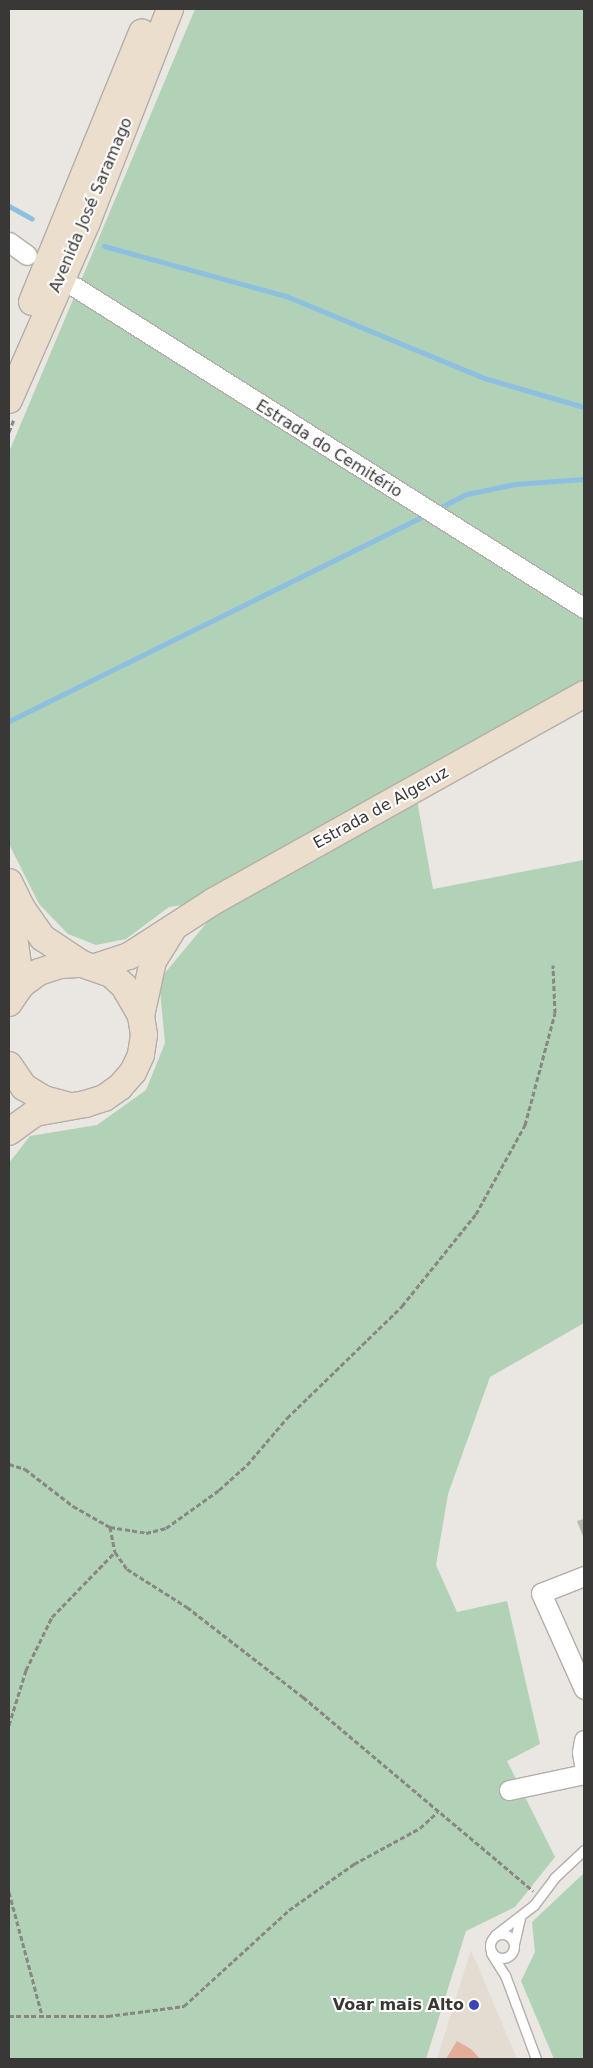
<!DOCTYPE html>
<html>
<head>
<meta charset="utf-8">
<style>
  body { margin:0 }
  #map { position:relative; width:593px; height:2068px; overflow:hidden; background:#eae6e2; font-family:"DejaVu Sans",sans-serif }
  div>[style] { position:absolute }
  .built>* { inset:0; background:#e4dbd1 }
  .green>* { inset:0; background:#b1d2b6 }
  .shadow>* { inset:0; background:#0003 }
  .stream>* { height:5px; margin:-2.5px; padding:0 2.5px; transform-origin:2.5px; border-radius:2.5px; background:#8dbfe1 }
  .building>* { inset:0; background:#e4ad9a }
  .path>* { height:3px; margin-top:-1.5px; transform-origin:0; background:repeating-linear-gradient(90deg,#898684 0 5px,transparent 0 7.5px) }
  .roads { filter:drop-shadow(1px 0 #b2aeaa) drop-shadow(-1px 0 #b2aeaa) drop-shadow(0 1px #b2aeaa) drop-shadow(0 -1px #b2aeaa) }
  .lane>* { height:9px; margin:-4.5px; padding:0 4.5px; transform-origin:4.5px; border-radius:4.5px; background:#fff }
  .lane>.ring { margin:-4.5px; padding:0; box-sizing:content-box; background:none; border:9px solid #fff; border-radius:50% }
  .street>* { height:19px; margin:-9.5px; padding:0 9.5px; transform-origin:9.5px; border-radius:9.5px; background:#fff }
  .secondary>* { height:26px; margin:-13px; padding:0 13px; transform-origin:13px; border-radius:13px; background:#ecdecd }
  .dots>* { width:14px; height:14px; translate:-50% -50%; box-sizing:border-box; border:2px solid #fff; border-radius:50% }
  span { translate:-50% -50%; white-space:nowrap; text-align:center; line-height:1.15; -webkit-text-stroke:4px #fff; paint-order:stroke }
  .street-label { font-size:16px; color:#3a3836 }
  .poi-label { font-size:16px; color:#3a3836; font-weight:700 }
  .right { translate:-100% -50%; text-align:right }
  .frame { position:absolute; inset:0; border:10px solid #3a3836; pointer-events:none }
</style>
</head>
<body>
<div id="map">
  <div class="built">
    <i style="clip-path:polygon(471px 1950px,517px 2059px,437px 2059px)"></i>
  </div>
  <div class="green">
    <i style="clip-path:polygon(195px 9px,584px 9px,584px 696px,197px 903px,169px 907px,126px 939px,96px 945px,68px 934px,39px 904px,9px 844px,9px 452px)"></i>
    <i style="clip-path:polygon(417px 800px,433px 889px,584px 860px,584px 1323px,490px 1377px,448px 1494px,436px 1565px,457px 1612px,507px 1601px,540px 1744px,507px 1761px,555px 1857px,515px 1907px,466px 1931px,426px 2059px,9px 2059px,9px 1163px,30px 1136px,97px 1125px,146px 1090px,165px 1043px,159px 980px,209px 920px)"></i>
    <i style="clip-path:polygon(584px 1873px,584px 2059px,554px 2059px,521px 1981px,535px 1952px,532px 1922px)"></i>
  </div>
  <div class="shadow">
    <i style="clip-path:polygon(584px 1512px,584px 1539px,577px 1521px,584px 1519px)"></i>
  </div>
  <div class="stream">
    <i style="left:9px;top:206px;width:26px;rotate:29deg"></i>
    <i style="left:104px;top:246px;width:189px;rotate:15.4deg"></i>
    <i style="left:286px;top:296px;width:214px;rotate:22.5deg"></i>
    <i style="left:484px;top:378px;width:104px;rotate:16.2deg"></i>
    <i style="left:441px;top:507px;width:29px;rotate:-27deg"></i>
    <i style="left:467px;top:494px;width:49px;rotate:-11.8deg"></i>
    <i style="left:515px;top:484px;width:69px;rotate:-4.1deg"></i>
    <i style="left:9px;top:721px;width:458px;rotate:-26.3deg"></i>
  </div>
  <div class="building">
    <i style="clip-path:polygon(457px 2041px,471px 2049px,480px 2059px,446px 2059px)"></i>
  </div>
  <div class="path">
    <i style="left:9px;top:432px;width:14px;rotate:-69deg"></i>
    <i style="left:9px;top:1464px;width:17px;rotate:17deg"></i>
    <i style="left:25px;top:1469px;width:61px;rotate:37.6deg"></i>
    <i style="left:73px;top:1506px;width:43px;rotate:29.6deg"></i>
    <i style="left:110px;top:1527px;width:36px;rotate:9deg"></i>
    <i style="left:146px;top:1533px;width:21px;rotate:-14deg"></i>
    <i style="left:166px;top:1528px;width:65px;rotate:-35.6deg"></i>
    <i style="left:219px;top:1490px;width:38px;rotate:-42deg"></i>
    <i style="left:247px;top:1465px;width:62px;rotate:-49.6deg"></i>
    <i style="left:287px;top:1418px;width:161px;rotate:-44.2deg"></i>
    <i style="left:402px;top:1306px;width:118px;rotate:-51.2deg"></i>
    <i style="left:476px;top:1214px;width:102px;rotate:-61.2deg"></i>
    <i style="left:525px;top:1125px;width:116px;rotate:-75deg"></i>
    <i style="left:555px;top:1013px;width:48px;rotate:-92.4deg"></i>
    <i style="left:110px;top:1527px;width:25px;rotate:79deg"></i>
    <i style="left:115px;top:1552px;width:21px;rotate:55deg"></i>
    <i style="left:127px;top:1569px;width:71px;rotate:32.3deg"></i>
    <i style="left:187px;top:1607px;width:147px;rotate:37.8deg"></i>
    <i style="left:303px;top:1697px;width:301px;rotate:40.1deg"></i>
    <i style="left:9px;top:1725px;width:58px;rotate:-72.8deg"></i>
    <i style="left:26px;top:1670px;width:59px;rotate:-63.9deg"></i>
    <i style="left:52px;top:1617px;width:91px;rotate:-45.9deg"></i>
    <i style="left:9px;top:1892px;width:127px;rotate:75deg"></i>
    <i style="left:9px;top:2016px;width:99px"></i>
    <i style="left:108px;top:2016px;width:77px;rotate:-7.5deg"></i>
    <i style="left:184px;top:2006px;width:142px;rotate:-42.4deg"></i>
    <i style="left:289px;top:1910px;width:80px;rotate:-35.3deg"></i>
    <i style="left:354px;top:1864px;width:75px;rotate:-28.6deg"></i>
    <i style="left:420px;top:1828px;width:24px;rotate:-42deg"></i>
  </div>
  <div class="roads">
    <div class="lane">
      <i class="ring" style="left:490px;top:1934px;width:15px;height:15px"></i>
      <i style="left:495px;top:1935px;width:49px;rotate:-37.6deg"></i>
      <i style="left:534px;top:1905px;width:34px;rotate:-53deg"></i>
      <i style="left:554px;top:1878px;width:41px;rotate:-43deg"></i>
      <i style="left:514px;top:1944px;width:28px;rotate:-77deg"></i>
      <i style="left:491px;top:1953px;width:26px;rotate:58deg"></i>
      <i style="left:505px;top:1975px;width:90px;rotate:69.7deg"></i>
    </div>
    <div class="street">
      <i style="left:9px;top:242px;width:22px;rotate:36deg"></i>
      <i style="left:75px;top:287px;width:602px;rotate:32.24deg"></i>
      <i style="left:584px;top:1576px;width:46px;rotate:158.4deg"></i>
      <i style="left:541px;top:1593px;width:105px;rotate:65.9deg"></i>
      <i style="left:584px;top:1740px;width:12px;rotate:99deg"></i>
      <i style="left:582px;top:1752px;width:12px;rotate:81deg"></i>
      <i style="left:509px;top:1790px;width:77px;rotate:-12deg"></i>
    </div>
    <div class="secondary">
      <i style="left:32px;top:302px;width:291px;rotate:-67.8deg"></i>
      <i style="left:9px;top:400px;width:194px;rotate:-66.3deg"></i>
      <i style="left:87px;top:222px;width:229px;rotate:-68.7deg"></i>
      <i style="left:9px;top:882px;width:28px;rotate:64deg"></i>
      <i style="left:21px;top:907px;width:38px;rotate:55deg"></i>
      <i style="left:43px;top:938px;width:47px;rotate:33.7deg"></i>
      <i style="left:9px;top:925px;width:13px;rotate:67deg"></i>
      <i style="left:14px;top:937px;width:49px;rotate:81.7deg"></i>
      <i style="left:95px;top:967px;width:36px;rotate:-18deg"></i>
      <i style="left:129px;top:956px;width:101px;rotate:-32.9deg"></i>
      <i style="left:214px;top:901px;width:424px;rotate:-29.2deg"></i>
      <i style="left:9px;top:1003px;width:22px;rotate:-56deg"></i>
      <i style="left:21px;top:985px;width:22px;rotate:-36deg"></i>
      <i style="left:39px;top:972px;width:22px;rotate:-18deg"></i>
      <i style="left:60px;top:965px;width:22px;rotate:-3deg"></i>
      <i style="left:82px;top:964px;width:31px;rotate:19deg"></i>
      <i style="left:111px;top:974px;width:18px;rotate:43deg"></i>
      <i style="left:124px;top:986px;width:34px;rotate:60deg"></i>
      <i style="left:141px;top:1016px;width:19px;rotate:81deg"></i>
      <i style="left:144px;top:1035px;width:20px;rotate:99deg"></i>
      <i style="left:141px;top:1055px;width:19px;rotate:115deg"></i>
      <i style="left:133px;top:1072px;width:20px;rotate:131deg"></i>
      <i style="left:120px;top:1087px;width:19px;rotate:145deg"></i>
      <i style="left:104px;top:1098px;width:20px;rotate:162deg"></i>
      <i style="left:85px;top:1104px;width:51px;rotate:169.8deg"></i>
      <i style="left:35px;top:1113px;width:32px;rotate:144deg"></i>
      <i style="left:141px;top:1016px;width:56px;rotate:-77.7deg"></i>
      <i style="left:153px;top:961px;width:36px;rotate:-58deg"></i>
      <i style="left:9px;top:1065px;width:27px;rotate:56deg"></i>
      <i style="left:24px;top:1087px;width:23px;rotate:31deg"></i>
      <i style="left:44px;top:1099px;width:23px;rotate:15deg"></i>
    </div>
  </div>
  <div class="dots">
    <i style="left:474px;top:2005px;background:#3c44b8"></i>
  </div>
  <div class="street-label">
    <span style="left:91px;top:205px;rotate:-67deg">Avenida José Saramago</span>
    <span style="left:329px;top:449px;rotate:32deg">Estrada do Cemitério</span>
    <span style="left:381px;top:808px;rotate:-29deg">Estrada de Algeruz</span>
  </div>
  <div class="poi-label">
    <span class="right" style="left:464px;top:2005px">Voar mais Alto</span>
  </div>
  <div class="frame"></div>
</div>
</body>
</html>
